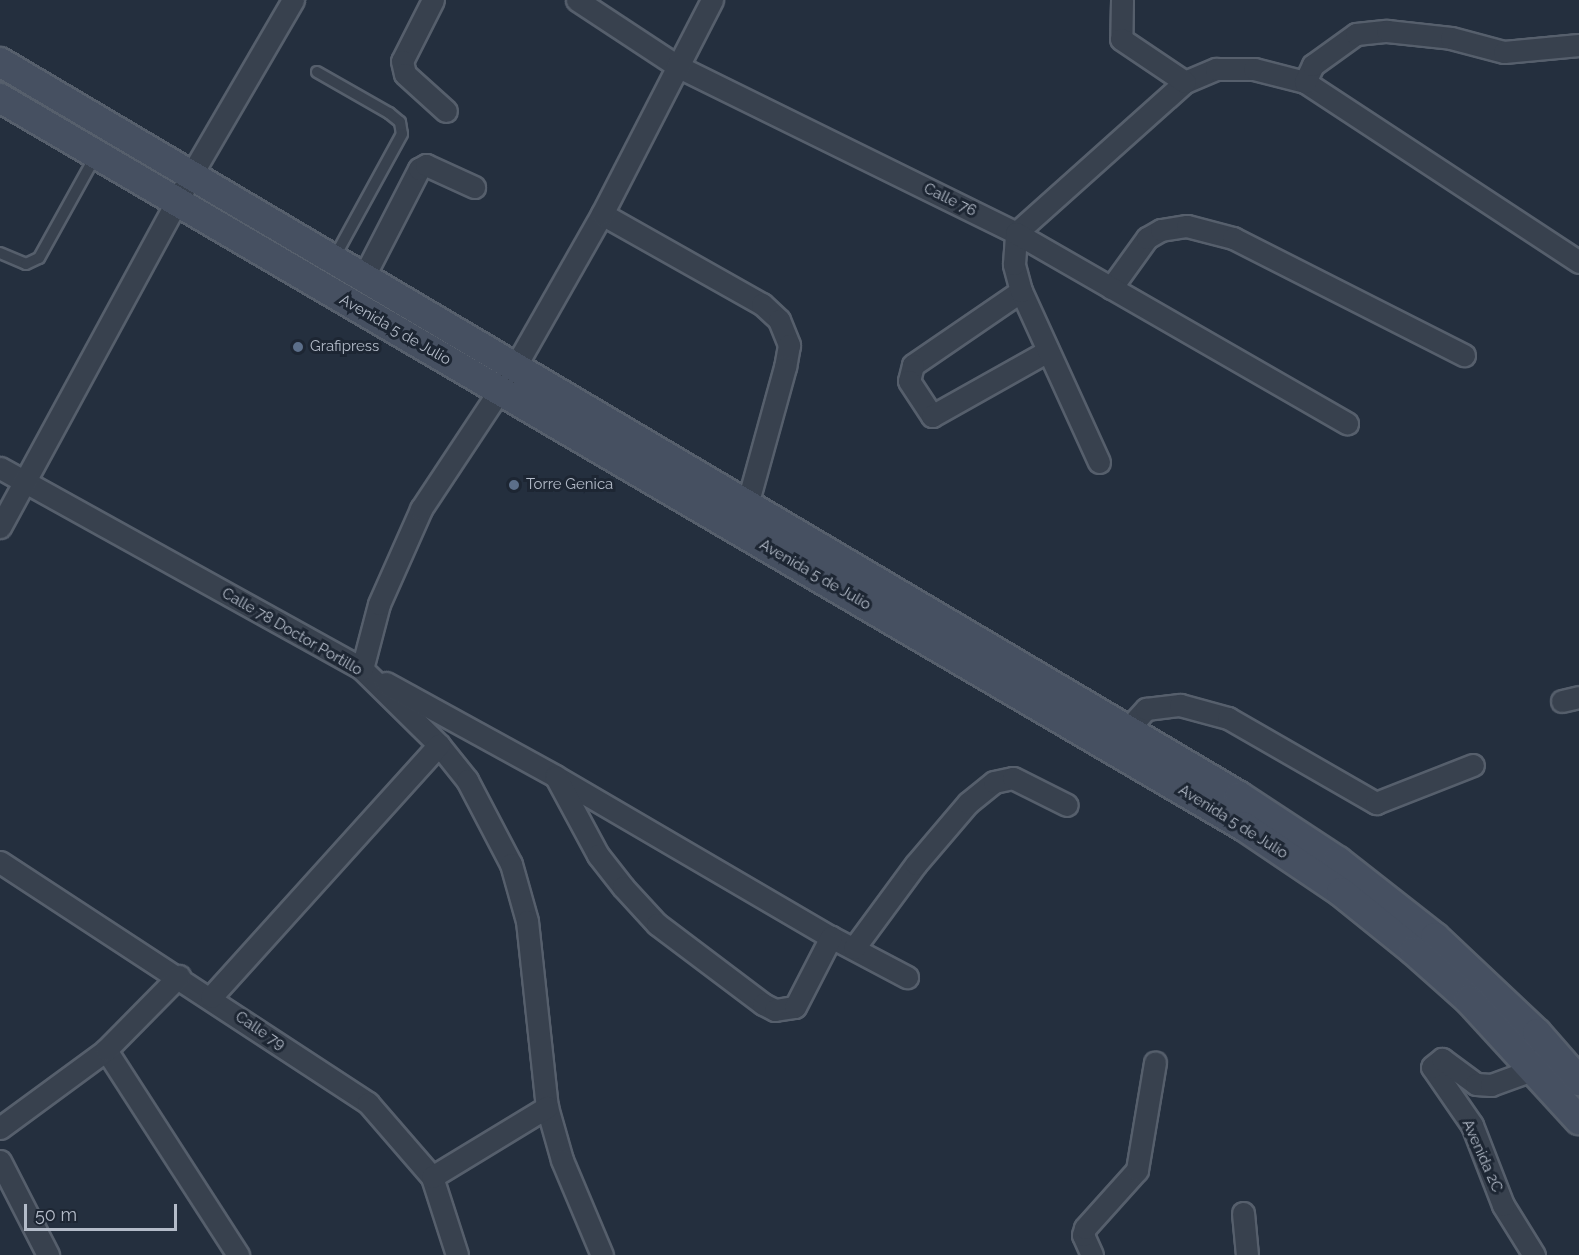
<!DOCTYPE html>
<html>
<head>
<meta charset="utf-8">
<style>
  body { margin:0 }
  #map { position:relative; width:1579px; height:1255px; overflow:hidden; background:#242f3e; font-family:Raleway,sans-serif }
  div>[style] { position:absolute }
  .roads { filter:drop-shadow(2px 0 #565f6c) drop-shadow(-2px 0 #565f6c) drop-shadow(0 2px #565f6c) drop-shadow(0 -2px #565f6c) }
  .lane>* { height:10px; margin:-5px; padding:0 5px; transform-origin:5px; border-radius:5px; background:#38414e }
  .street>* { height:21px; margin:-10.5px; padding:0 10.5px; transform-origin:10.5px; border-radius:10.5px; background:#38414e }
  .secondary>* { height:28px; margin:-14px; padding:0 14px; transform-origin:14px; border-radius:14px; background:#465061 }
  .dots>* { width:16px; height:16px; translate:-50% -50%; box-sizing:border-box; border:3px solid #1d2633; border-radius:50% }
  span { translate:-50% -50%; white-space:nowrap; text-align:center; line-height:1.15; -webkit-text-stroke:6px #1d2633; paint-order:stroke }
  .street-label { font-size:15px; color:#b4bcc9 }
  .poi-label { font-size:15px; color:#b4bcc9 }
  .left { translate:0 -50%; text-align:left }
  .scale { position:absolute; left:24px; top:1204px; width:153px; height:27px; box-sizing:border-box; border:3px solid #b4bcc9; border-top:0; padding-left:8px; font-size:18px; line-height:21px; white-space:nowrap; color:#b4bcc9; -webkit-text-stroke:4px #1d2633; paint-order:stroke }
</style>
</head>
<body>
<div id="map">
  <div class="roads">
    <div class="lane">
      <i style="left:317px;top:72px;width:83px;rotate:29.7deg"></i>
      <i style="left:389px;top:113px;width:14px;rotate:39deg"></i>
      <i style="left:400px;top:122px;width:12px;rotate:81deg"></i>
      <i style="left:402px;top:134px;width:141px;rotate:118.7deg"></i>
      <i style="left:0;top:253px;width:28px;rotate:23deg"></i>
      <i style="left:26px;top:264px;width:14px;rotate:-25deg"></i>
      <i style="left:39px;top:258px;width:118px;rotate:-61deg"></i>
    </div>
    <div class="street">
      <i style="left:433px;top:0;width:68px;rotate:116.9deg"></i>
      <i style="left:402px;top:61px;width:13px;rotate:77deg"></i>
      <i style="left:405px;top:74px;width:55px;rotate:42.1deg"></i>
      <i style="left:577px;top:0;width:120px;rotate:33.4deg"></i>
      <i style="left:677px;top:66px;width:378px;rotate:26.2deg"></i>
      <i style="left:1016px;top:233px;width:227px;rotate:-41.8deg"></i>
      <i style="left:1185px;top:82px;width:34px;rotate:-23deg"></i>
      <i style="left:1216px;top:69px;width:38px"></i>
      <i style="left:1254px;top:69px;width:53px;rotate:14.3deg"></i>
      <i style="left:1305px;top:82px;width:328px;rotate:33.3deg"></i>
      <i style="left:1122px;top:0;width:39px;rotate:91deg"></i>
      <i style="left:1121px;top:39px;width:77px;rotate:33.9deg"></i>
      <i style="left:1305px;top:82px;width:19px;rotate:-65deg"></i>
      <i style="left:1313px;top:65px;width:53px;rotate:-35.8deg"></i>
      <i style="left:1356px;top:34px;width:31px;rotate:-6deg"></i>
      <i style="left:1387px;top:31px;width:64px;rotate:6.2deg"></i>
      <i style="left:1451px;top:38px;width:55px;rotate:14.8deg"></i>
      <i style="left:1504px;top:52px;width:75px;rotate:-5.3deg"></i>
      <i style="left:602px;top:214px;width:184px;rotate:29.4deg"></i>
      <i style="left:762px;top:304px;width:23px;rotate:43deg"></i>
      <i style="left:779px;top:320px;width:27px;rotate:68deg"></i>
      <i style="left:789px;top:345px;width:22px;rotate:100deg"></i>
      <i style="left:785px;top:367px;width:143px;rotate:105.4deg"></i>
      <i style="left:363px;top:278px;width:123px;rotate:-62.8deg"></i>
      <i style="left:419px;top:169px;width:8px;rotate:-30deg"></i>
      <i style="left:426px;top:165px;width:53px;rotate:24.6deg"></i>
      <i style="left:1111px;top:288px;width:62px;rotate:-54.2deg"></i>
      <i style="left:1147px;top:238px;width:16px;rotate:-30deg"></i>
      <i style="left:1161px;top:230px;width:26px;rotate:-9deg"></i>
      <i style="left:1187px;top:226px;width:48px;rotate:14.6deg"></i>
      <i style="left:1233px;top:238px;width:259px;rotate:26.9deg"></i>
      <i style="left:1021px;top:291px;width:131px;rotate:145.6deg"></i>
      <i style="left:913px;top:365px;width:16px;rotate:104deg"></i>
      <i style="left:909px;top:381px;width:42px;rotate:56.7deg"></i>
      <i style="left:932px;top:416px;width:133px;rotate:-29.3deg"></i>
      <i style="left:1099px;top:462px;width:188px;rotate:-114.5deg"></i>
      <i style="left:1021px;top:291px;width:28px;rotate:-105deg"></i>
      <i style="left:1014px;top:264px;width:31px;rotate:-86deg"></i>
      <i style="left:1016px;top:233px;width:382px;rotate:29.9deg"></i>
      <i style="left:0;top:468px;width:414px;rotate:29deg"></i>
      <i style="left:362px;top:669px;width:108px;rotate:44.6deg"></i>
      <i style="left:439px;top:745px;width:45px;rotate:51.3deg"></i>
      <i style="left:467px;top:780px;width:95px;rotate:62.4deg"></i>
      <i style="left:511px;top:864px;width:59px;rotate:74.3deg"></i>
      <i style="left:527px;top:921px;width:187px;rotate:83.9deg"></i>
      <i style="left:547px;top:1107px;width:55px;rotate:74.2deg"></i>
      <i style="left:562px;top:1160px;width:103px;rotate:67.2deg"></i>
      <i style="left:0;top:527px;width:398px;rotate:-61.5deg"></i>
      <i style="left:190px;top:177px;width:205px;rotate:-59.8deg"></i>
      <i style="left:362px;top:669px;width:67px;rotate:-75.3deg"></i>
      <i style="left:379px;top:604px;width:104px;rotate:-66.1deg"></i>
      <i style="left:421px;top:509px;width:170px;rotate:-56.5deg"></i>
      <i style="left:515px;top:367px;width:176px;rotate:-60.4deg"></i>
      <i style="left:602px;top:214px;width:241px;rotate:-62.8deg"></i>
      <i style="left:386px;top:683px;width:193px;rotate:28.8deg"></i>
      <i style="left:555px;top:776px;width:320px;rotate:30.3deg"></i>
      <i style="left:831px;top:937px;width:86px;rotate:27.8deg"></i>
      <i style="left:1562px;top:701px;width:17px;rotate:-13deg"></i>
      <i style="left:1126px;top:731px;width:30px;rotate:-48deg"></i>
      <i style="left:1146px;top:709px;width:34px;rotate:-7deg"></i>
      <i style="left:1180px;top:705px;width:50px;rotate:15.2deg"></i>
      <i style="left:1228px;top:718px;width:171px;rotate:29.9deg"></i>
      <i style="left:1376px;top:803px;width:104px;rotate:-21.4deg"></i>
      <i style="left:556px;top:777px;width:89px;rotate:61.7deg"></i>
      <i style="left:598px;top:855px;width:41px;rotate:52deg"></i>
      <i style="left:623px;top:887px;width:50px;rotate:47.4deg"></i>
      <i style="left:657px;top:924px;width:133px;rotate:37deg"></i>
      <i style="left:763px;top:1004px;width:13px;rotate:27deg"></i>
      <i style="left:775px;top:1010px;width:20px;rotate:-9deg"></i>
      <i style="left:795px;top:1007px;width:79px;rotate:-62.8deg"></i>
      <i style="left:0;top:862px;width:440px;rotate:33.2deg"></i>
      <i style="left:368px;top:1103px;width:98px;rotate:49.1deg"></i>
      <i style="left:432px;top:1177px;width:82px;rotate:72.2deg"></i>
      <i style="left:854px;top:948px;width:104px;rotate:-53.6deg"></i>
      <i style="left:916px;top:864px;width:80px;rotate:-49.6deg"></i>
      <i style="left:968px;top:803px;width:33px;rotate:-39deg"></i>
      <i style="left:994px;top:782px;width:19px;rotate:-12deg"></i>
      <i style="left:1013px;top:778px;width:60px;rotate:26.6deg"></i>
      <i style="left:211px;top:997px;width:340px;rotate:-47.9deg"></i>
      <i style="left:106px;top:1050px;width:244px;rotate:57.2deg"></i>
      <i style="left:0;top:1128px;width:132px;rotate:-36.3deg"></i>
      <i style="left:106px;top:1050px;width:104px;rotate:-45.4deg"></i>
      <i style="left:0;top:1161px;width:106px;rotate:62.9deg"></i>
      <i style="left:432px;top:1177px;width:135px;rotate:-31.3deg"></i>
      <i style="left:1243px;top:1213px;width:42px;rotate:84.6deg"></i>
      <i style="left:1092px;top:1255px;width:22px;rotate:-114deg"></i>
      <i style="left:1083px;top:1235px;width:7px;rotate:-74deg"></i>
      <i style="left:1085px;top:1228px;width:78px;rotate:-48.1deg"></i>
      <i style="left:1137px;top:1170px;width:109px;rotate:-80.5deg"></i>
      <i style="left:1534px;top:1255px;width:59px;rotate:-121.8deg"></i>
      <i style="left:1503px;top:1205px;width:86px;rotate:-111.2deg"></i>
      <i style="left:1472px;top:1125px;width:70px;rotate:-124.6deg"></i>
      <i style="left:1432px;top:1067px;width:13px;rotate:-39deg"></i>
      <i style="left:1442px;top:1059px;width:42px;rotate:36.3deg"></i>
      <i style="left:1476px;top:1084px;width:15px;rotate:4deg"></i>
      <i style="left:1491px;top:1085px;width:47px;rotate:-20deg"></i>
    </div>
    <div class="secondary">
      <i style="left:0;top:62px;width:1440px;rotate:30.64deg"></i>
      <i style="left:1239px;top:796px;width:118px;rotate:33.3deg"></i>
      <i style="left:1338px;top:861px;width:123px;rotate:38.1deg"></i>
      <i style="left:1435px;top:937px;width:140px;rotate:43.3deg"></i>
      <i style="left:1537px;top:1033px;width:64px;rotate:48.8deg"></i>
      <i style="left:0;top:98px;width:1440px;rotate:30.36deg"></i>
      <i style="left:1243px;top:826px;width:118px;rotate:34deg"></i>
      <i style="left:1341px;top:892px;width:94px;rotate:38.9deg"></i>
      <i style="left:1414px;top:951px;width:74px;rotate:41.7deg"></i>
      <i style="left:1469px;top:1000px;width:163px;rotate:47.5deg"></i>
    </div>
  </div>
  <div class="dots">
    <i style="left:298px;top:347px;background:#5c6f8a"></i>
    <i style="left:514px;top:485px;background:#5c6f8a"></i>
  </div>
  <div class="street-label">
    <span style="left:950px;top:200px;rotate:26deg">Calle 76</span>
    <span style="left:395px;top:330px;rotate:30deg">Avenida 5 de Julio</span>
    <span style="left:815px;top:575px;rotate:30deg">Avenida 5 de Julio</span>
    <span style="left:292px;top:632px;rotate:30deg">Calle 78 Doctor Portillo</span>
    <span style="left:1233px;top:822px;rotate:32deg">Avenida 5 de Julio</span>
    <span style="left:260px;top:1031px;rotate:34deg">Calle 79</span>
    <span style="left:1482px;top:1156px;rotate:66deg">Avenida 2C</span>
  </div>
  <div class="poi-label">
    <span class="left" style="left:310px;top:347px">Grafipress</span>
    <span class="left" style="left:526px;top:485px">Torre Genica</span>
  </div>
  <div class="scale">50 m</div>
</div>
</body>
</html>
